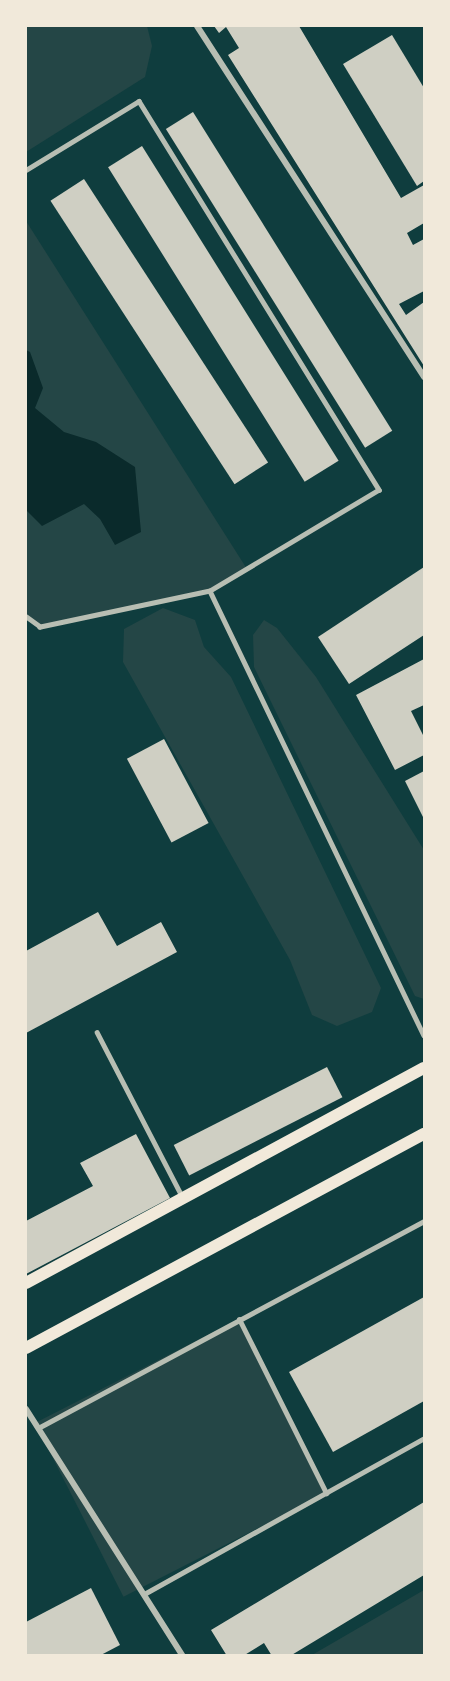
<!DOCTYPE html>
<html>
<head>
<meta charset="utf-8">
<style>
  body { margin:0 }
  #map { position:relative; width:450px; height:1681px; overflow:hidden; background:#0f3d3e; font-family:Poppins,sans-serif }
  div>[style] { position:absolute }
  .green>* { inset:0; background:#244646; transform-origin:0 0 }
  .water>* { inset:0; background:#0a2a2b }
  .building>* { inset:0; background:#cfcfc3; transform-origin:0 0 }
  .service>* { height:4.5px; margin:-2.25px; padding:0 2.25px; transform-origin:2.25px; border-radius:2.25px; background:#b8beb3 }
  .pedestrian>* { height:5px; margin:-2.5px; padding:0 2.5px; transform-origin:2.5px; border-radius:2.5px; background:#b8beb3 }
  .minor>* { height:6px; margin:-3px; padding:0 3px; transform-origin:3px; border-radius:3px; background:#b8beb3 }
  .secondary>* { height:12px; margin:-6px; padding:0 6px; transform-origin:6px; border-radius:6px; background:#f1e9da }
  span { translate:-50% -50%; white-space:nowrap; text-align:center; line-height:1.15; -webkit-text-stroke:4.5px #f1e9da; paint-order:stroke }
  .frame { position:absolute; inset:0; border:27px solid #f1e9da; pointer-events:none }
</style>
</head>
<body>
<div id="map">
  <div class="green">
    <i style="clip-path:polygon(26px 26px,147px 26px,152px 46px,145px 77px,26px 152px)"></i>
    <i style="clip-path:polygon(26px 221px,247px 569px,210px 591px,40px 627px,26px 617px)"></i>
    <i style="clip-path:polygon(163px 608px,195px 620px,204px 647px,231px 677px,381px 988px,372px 1012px,337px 1026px,312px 1015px,290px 960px,123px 662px,124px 629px)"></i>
    <i style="clip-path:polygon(264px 620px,277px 628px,316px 677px,424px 850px,424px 999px,415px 996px,254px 667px,253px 635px)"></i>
    <i style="left:239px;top:1319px;width:195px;height:229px;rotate:63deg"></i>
    <i style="clip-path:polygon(424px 1590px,424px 1655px,312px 1655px)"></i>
  </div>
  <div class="water">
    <i style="clip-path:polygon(26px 350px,30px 352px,43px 388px,35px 408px,64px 432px,96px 442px,135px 467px,141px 532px,115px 545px,100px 519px,84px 504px,42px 526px,26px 510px)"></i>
  </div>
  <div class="building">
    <i style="clip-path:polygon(214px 26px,299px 26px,401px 198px,424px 185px,424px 223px,407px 233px,413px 245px,424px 239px,424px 291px,399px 304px,406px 315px,424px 302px,424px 366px,228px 55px,239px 48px,226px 27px,219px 33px)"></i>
    <i style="clip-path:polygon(392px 35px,424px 88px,424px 181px,417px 186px,343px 64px)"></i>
    <i style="left:193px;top:112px;width:376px;height:32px;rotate:58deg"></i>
    <i style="left:142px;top:146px;width:371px;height:40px;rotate:58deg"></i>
    <i style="left:84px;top:179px;width:338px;height:40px;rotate:57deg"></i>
    <i style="clip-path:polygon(424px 567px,424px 635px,349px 684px,318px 637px)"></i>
    <i style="clip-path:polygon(424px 659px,424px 705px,411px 711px,424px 737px,424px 755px,395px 770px,356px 695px)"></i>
    <i style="left:164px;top:739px;width:95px;height:42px;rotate:62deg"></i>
    <i style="clip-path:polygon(424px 771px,424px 819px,405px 781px)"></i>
    <i style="clip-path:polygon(98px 912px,117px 946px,161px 922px,177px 952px,26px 1033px,26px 951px)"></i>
    <i style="left:327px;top:1067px;width:34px;height:172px;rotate:63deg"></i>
    <i style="clip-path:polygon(136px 1134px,170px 1198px,26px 1274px,26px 1221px,93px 1186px,80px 1163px)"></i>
    <i style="clip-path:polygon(424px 1297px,424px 1401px,333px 1452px,289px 1372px)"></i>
    <i style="clip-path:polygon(424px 1502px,424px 1575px,290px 1656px,272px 1656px,264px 1643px,243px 1656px,227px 1656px,211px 1630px)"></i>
    <i style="clip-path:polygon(91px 1588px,120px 1645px,99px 1656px,26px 1656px,26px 1622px)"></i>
  </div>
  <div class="service">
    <i style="left:26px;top:170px;width:132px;rotate:-31.4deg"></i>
    <i style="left:139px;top:101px;width:457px;rotate:58.3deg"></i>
    <i style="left:379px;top:490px;width:197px;rotate:149.1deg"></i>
    <i style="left:210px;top:591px;width:174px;rotate:168deg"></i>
    <i style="left:40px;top:627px;width:17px;rotate:-144deg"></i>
    <i style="left:210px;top:591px;width:493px;rotate:64.3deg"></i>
    <i style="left:97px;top:1032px;width:187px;rotate:62.6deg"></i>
  </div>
  <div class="pedestrian">
    <i style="left:239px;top:1319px;width:195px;rotate:63.4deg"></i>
    <i style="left:38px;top:1428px;width:438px;rotate:-28.2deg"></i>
    <i style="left:144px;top:1594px;width:321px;rotate:-29.1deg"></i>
  </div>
  <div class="minor">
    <i style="left:197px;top:26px;width:418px;rotate:57.1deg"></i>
    <i style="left:26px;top:1409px;width:293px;rotate:57.6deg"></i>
  </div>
  <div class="secondary">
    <i style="left:26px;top:1283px;width:452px;rotate:-28.4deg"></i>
    <i style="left:26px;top:1348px;width:452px;rotate:-28.3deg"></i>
  </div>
  <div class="frame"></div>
</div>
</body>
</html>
